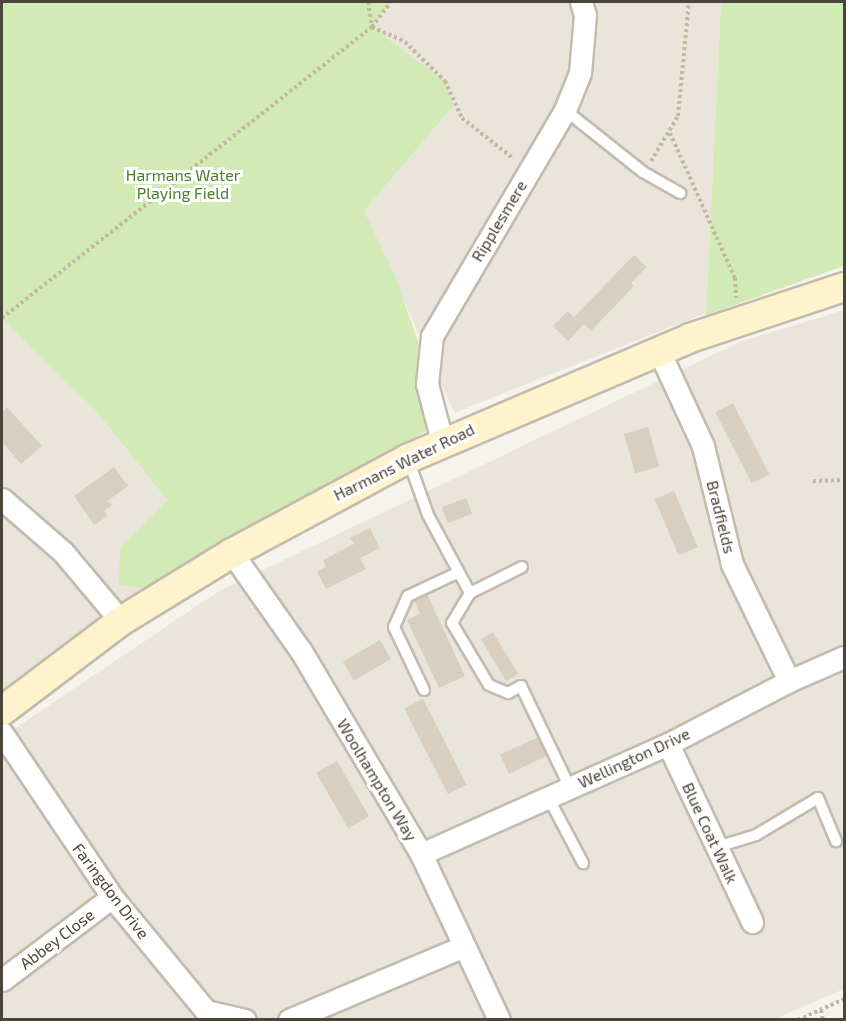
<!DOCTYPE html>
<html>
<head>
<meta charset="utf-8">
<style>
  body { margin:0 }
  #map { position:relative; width:846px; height:1021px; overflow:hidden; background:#f6f3ec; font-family:"Exo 2",sans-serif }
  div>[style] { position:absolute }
  .residential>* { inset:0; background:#eae5da }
  .green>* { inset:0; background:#d2eab5 }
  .building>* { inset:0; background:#d8cfc1; transform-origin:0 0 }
  .path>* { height:4px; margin-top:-2px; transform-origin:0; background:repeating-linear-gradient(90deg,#c4b79f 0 3px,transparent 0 6px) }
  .roads { filter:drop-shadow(2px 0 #c2bbae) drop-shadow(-2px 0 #c2bbae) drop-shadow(0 2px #c2bbae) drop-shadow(0 -2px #c2bbae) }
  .lane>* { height:10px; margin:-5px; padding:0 5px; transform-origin:5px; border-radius:5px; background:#fff }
  .street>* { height:21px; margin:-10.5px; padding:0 10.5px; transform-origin:10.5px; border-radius:10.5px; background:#fff }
  .secondary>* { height:28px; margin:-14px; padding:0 14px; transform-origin:14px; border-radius:14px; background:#fff3cd }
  span { translate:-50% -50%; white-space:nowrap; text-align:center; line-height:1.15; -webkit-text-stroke:6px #fff; paint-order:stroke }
  .park-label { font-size:16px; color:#4a7f2a }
  .street-label { font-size:16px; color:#4b4439 }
  .frame { position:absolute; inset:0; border:3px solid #4b4439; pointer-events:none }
</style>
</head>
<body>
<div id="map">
  <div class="residential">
    <i style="clip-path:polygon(394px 2px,721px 2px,706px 313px,454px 413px,364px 211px,454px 105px,445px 81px,372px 27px)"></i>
    <i style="clip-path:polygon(844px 310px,844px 989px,772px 1020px,2px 1020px,2px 737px,219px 591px,742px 341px)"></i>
    <i style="clip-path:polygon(2px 318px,96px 411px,167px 500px,120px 548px,217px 547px,2px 691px)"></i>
  </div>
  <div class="green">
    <i style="clip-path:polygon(2px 2px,392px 2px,372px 27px,445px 81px,454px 105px,364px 211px,395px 276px,427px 367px,435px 426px,144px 588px,119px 585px,120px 548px,167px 500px,96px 411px,2px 318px)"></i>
    <i style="clip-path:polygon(721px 2px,844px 2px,844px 266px,706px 315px)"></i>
  </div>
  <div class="building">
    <i style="clip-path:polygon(634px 255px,647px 267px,631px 283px,634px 286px,591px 331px,584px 324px,568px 341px,553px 326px,568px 311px,574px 317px)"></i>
    <i style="left:733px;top:403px;width:80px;height:20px;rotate:63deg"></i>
    <i style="clip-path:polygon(7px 407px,42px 446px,21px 464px,2px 442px,2px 412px)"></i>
    <i style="left:648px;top:427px;width:41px;height:25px;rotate:74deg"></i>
    <i style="clip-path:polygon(114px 467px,128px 486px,107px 501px,112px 505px,104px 511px,108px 516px,94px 525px,74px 496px)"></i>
    <i style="left:674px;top:491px;width:61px;height:21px;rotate:67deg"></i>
    <i style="left:466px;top:498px;width:17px;height:26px;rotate:69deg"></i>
    <i style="clip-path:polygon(370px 528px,380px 548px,360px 558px,366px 569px,326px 589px,317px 571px,326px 567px,323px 560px,354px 544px,350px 538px)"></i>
    <i style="clip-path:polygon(426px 592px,465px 676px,439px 688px,407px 620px,420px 614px,413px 598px)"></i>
    <i style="left:493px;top:632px;width:49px;height:14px;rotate:59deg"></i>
    <i style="left:380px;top:640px;width:22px;height:43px;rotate:60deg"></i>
    <i style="left:423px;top:699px;width:96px;height:21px;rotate:63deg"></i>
    <i style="left:540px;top:736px;width:21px;height:44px;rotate:65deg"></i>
    <i style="left:337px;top:761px;width:64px;height:24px;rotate:60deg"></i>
  </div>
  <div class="path">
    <i style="left:368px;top:2px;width:25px;rotate:81deg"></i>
    <i style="left:372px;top:27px;width:36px;rotate:24deg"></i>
    <i style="left:405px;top:42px;width:56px;rotate:44.3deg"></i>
    <i style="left:445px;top:81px;width:41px;rotate:65.3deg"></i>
    <i style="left:462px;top:118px;width:66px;rotate:38.3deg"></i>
    <i style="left:670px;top:133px;width:159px;rotate:65.9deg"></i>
    <i style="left:735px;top:278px;width:20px;rotate:87deg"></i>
    <i style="left:651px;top:161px;width:52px;rotate:-59deg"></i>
    <i style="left:678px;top:116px;width:115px;rotate:-84.5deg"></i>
    <i style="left:2px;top:318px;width:471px;rotate:-38.2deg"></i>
    <i style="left:372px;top:27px;width:31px;rotate:-53deg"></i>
    <i style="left:813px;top:481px;width:31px;rotate:-2deg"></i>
    <i style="left:821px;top:1010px;width:10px;rotate:79deg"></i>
    <i style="left:798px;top:1020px;width:51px;rotate:-24.5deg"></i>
  </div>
  <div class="roads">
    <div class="lane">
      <i style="left:565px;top:110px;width:100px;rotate:38.5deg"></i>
      <i style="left:643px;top:172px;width:43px;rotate:29.6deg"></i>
      <i style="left:408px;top:459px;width:59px;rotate:70.3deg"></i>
      <i style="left:428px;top:515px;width:89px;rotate:61.7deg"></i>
      <i style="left:470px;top:593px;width:35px;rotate:121deg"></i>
      <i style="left:452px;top:623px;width:72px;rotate:59.2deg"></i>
      <i style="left:489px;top:685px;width:21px;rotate:23deg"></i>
      <i style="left:508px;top:693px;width:15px;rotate:-28deg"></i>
      <i style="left:521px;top:686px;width:113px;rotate:64.3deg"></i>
      <i style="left:470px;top:593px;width:58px;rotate:-26.6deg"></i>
      <i style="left:424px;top:690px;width:70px;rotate:-115.5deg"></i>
      <i style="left:394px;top:627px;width:34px;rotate:-66deg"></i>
      <i style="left:408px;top:596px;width:56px;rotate:-25.2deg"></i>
      <i style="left:548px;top:797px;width:75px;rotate:62.1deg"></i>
      <i style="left:717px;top:847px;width:41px;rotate:-17.1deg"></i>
      <i style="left:756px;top:835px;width:72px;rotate:-30.8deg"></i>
      <i style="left:818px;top:798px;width:47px;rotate:67.3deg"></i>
    </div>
    <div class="street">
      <i style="left:659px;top:351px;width:105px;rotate:65.1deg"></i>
      <i style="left:703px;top:446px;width:122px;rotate:76.2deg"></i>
      <i style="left:732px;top:564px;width:130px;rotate:64deg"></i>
      <i style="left:442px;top:441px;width:59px;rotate:-104.7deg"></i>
      <i style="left:427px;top:384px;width:48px;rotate:-84.1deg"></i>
      <i style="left:432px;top:336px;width:262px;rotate:-59.5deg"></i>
      <i style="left:565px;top:110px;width:40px;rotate:-68deg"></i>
      <i style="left:580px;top:73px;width:58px;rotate:-85.1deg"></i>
      <i style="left:585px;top:15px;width:14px;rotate:-107deg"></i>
      <i style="left:2px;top:499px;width:81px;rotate:41deg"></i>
      <i style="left:63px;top:552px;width:90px;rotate:50deg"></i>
      <i style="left:232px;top:553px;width:120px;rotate:54.9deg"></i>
      <i style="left:301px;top:651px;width:236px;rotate:59.4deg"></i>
      <i style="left:421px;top:854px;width:183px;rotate:64.8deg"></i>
      <i style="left:2px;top:733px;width:197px;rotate:56.1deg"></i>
      <i style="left:112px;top:897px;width:148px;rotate:50.5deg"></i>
      <i style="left:206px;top:1011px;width:40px;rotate:13deg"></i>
      <i style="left:668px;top:744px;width:197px;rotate:64.7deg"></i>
      <i style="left:421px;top:854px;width:270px;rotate:-24deg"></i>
      <i style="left:668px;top:744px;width:136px;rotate:-27.5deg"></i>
      <i style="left:789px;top:681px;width:60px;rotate:-23.6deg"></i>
      <i style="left:2px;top:980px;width:138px;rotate:-37deg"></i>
      <i style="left:289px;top:1020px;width:190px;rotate:-22.9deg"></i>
    </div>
    <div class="secondary">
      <i style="left:2px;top:711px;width:149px;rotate:-37.1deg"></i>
      <i style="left:121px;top:621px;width:130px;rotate:-31.5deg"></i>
      <i style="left:232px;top:553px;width:199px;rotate:-28.2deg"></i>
      <i style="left:407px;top:459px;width:308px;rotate:-23.1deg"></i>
      <i style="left:690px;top:338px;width:162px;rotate:-18.3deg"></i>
    </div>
  </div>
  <div class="park-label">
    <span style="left:183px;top:184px">Harmans Water<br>Playing Field</span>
  </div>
  <div class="street-label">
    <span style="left:499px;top:221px;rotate:-59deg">Ripplesmere</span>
    <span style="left:404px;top:462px;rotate:-26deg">Harmans Water Road</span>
    <span style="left:721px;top:517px;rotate:76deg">Bradfields</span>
    <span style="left:634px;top:758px;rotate:-25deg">Wellington Drive</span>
    <span style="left:377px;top:780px;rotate:59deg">Woolhampton Way</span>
    <span style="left:710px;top:833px;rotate:65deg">Blue Coat Walk</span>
    <span style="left:111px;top:891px;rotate:53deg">Faringdon Drive</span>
    <span style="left:57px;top:939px;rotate:-37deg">Abbey Close</span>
  </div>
  <div class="frame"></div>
</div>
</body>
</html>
